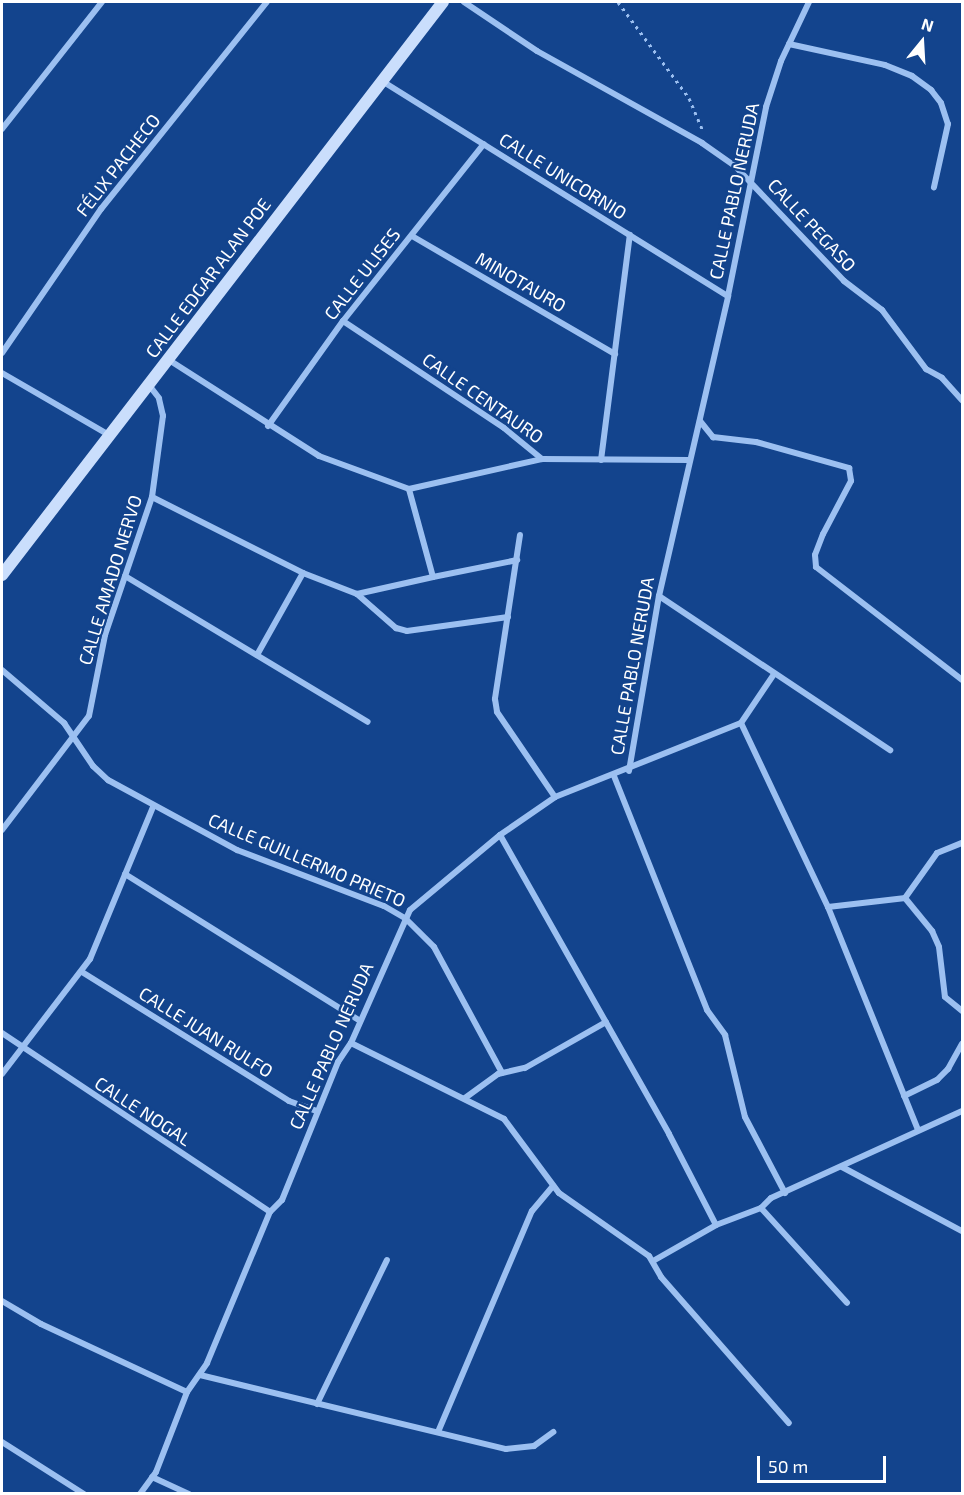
<!DOCTYPE html>
<html>
<head>
<meta charset="utf-8">
<style>
  body { margin:0 }
  #map { position:relative; width:964px; height:1495px; overflow:hidden; background:#13448d; font-family:"Exo 2",sans-serif }
  div>[style] { position:absolute }
  .path>* { height:3px; margin-top:-1.5px; transform-origin:0; background:repeating-linear-gradient(90deg,#9cc0f1 0 3px,transparent 0 7.5px) }
  .street>* { height:6px; margin:-3px; padding:0 3px; transform-origin:3px; border-radius:3px; background:#9cc0f1 }
  .secondary>* { height:12px; margin:-6px; padding:0 6px; transform-origin:6px; border-radius:6px; background:#cadefc }
  span { translate:-50% -50%; white-space:nowrap; text-align:center; line-height:1.15; -webkit-text-stroke:4.5px #13448d; paint-order:stroke }
  .street-label { font-size:18px; color:#fff }
  .frame { position:absolute; inset:0; border:3px solid #fff; pointer-events:none }
  .north { position:absolute; left:892px; top:12px; width:60px; height:60px; -webkit-text-stroke:4px #13448d; paint-order:stroke; rotate:18deg; font-size:16px; font-weight:700; line-height:24px; text-align:center; color:#fff }
  .north::after { content:''; display:block; margin:auto; width:21px; height:27px; background:#fff; clip-path:polygon(50% 0,100% 100%,50% 72%,0 100%) }
  .scale { position:absolute; left:757px; top:1456px; width:129px; height:27px; box-sizing:border-box; border:3px solid #fff; border-top:0; padding-left:8px; font-size:18px; line-height:21px; white-space:nowrap; color:#fff; -webkit-text-stroke:4px #13448d; paint-order:stroke }
</style>
</head>
<body>
<div id="map">
  <div class="path">
    <i style="left:618px;top:2px;width:119px;rotate:53.5deg"></i>
    <i style="left:689px;top:98px;width:34px;rotate:67deg"></i>
  </div>
  <div class="street">
    <i style="left:464px;top:2px;width:88px;rotate:33.9deg"></i>
    <i style="left:537px;top:51px;width:189px;rotate:29.1deg"></i>
    <i style="left:702px;top:143px;width:39px;rotate:35deg"></i>
    <i style="left:734px;top:165px;width:160px;rotate:46.5deg"></i>
    <i style="left:844px;top:281px;width:48px;rotate:37.3deg"></i>
    <i style="left:882px;top:310px;width:74px;rotate:53.3deg"></i>
    <i style="left:926px;top:369px;width:18px;rotate:29deg"></i>
    <i style="left:942px;top:378px;width:30px;rotate:48deg"></i>
    <i style="left:789px;top:44px;width:98px;rotate:12.3deg"></i>
    <i style="left:885px;top:65px;width:29px;rotate:22deg"></i>
    <i style="left:912px;top:76px;width:24px;rotate:36deg"></i>
    <i style="left:931px;top:90px;width:16px;rotate:52deg"></i>
    <i style="left:941px;top:103px;width:22px;rotate:72deg"></i>
    <i style="left:948px;top:124px;width:65px;rotate:102.5deg"></i>
    <i style="left:382px;top:81px;width:407px;rotate:31.9deg"></i>
    <i style="left:2px;top:129px;width:162px;rotate:-51.8deg"></i>
    <i style="left:412px;top:236px;width:235px;rotate:30.2deg"></i>
    <i style="left:343px;top:321px;width:193px;rotate:33.6deg"></i>
    <i style="left:504px;top:428px;width:49px;rotate:39.2deg"></i>
    <i style="left:2px;top:353px;width:175px;rotate:-55.5deg"></i>
    <i style="left:101px;top:209px;width:265px;rotate:-51.3deg"></i>
    <i style="left:169px;top:360px;width:178px;rotate:32.6deg"></i>
    <i style="left:319px;top:456px;width:96px;rotate:20.1deg"></i>
    <i style="left:409px;top:489px;width:136px;rotate:-12.7deg"></i>
    <i style="left:542px;top:459px;width:147px;rotate:0.4deg"></i>
    <i style="left:2px;top:373px;width:124px;rotate:30.1deg"></i>
    <i style="left:700px;top:421px;width:21px;rotate:51deg"></i>
    <i style="left:713px;top:437px;width:43px;rotate:6.6deg"></i>
    <i style="left:756px;top:442px;width:97px;rotate:15.6deg"></i>
    <i style="left:849px;top:468px;width:13px;rotate:81deg"></i>
    <i style="left:851px;top:481px;width:60px;rotate:117.8deg"></i>
    <i style="left:823px;top:534px;width:22px;rotate:111deg"></i>
    <i style="left:815px;top:555px;width:12px;rotate:85deg"></i>
    <i style="left:816px;top:567px;width:185px;rotate:37.7deg"></i>
    <i style="left:268px;top:426px;width:129px;rotate:-54.5deg"></i>
    <i style="left:343px;top:321px;width:226px;rotate:-51.5deg"></i>
    <i style="left:601px;top:460px;width:227px;rotate:-82.7deg"></i>
    <i style="left:152px;top:497px;width:169px;rotate:26.7deg"></i>
    <i style="left:303px;top:573px;width:58px;rotate:21.3deg"></i>
    <i style="left:357px;top:594px;width:78px;rotate:-12.6deg"></i>
    <i style="left:433px;top:577px;width:91px;rotate:-105.3deg"></i>
    <i style="left:520px;top:535px;width:166px;rotate:98.7deg"></i>
    <i style="left:495px;top:699px;width:13px;rotate:81deg"></i>
    <i style="left:497px;top:712px;width:103px;rotate:55.7deg"></i>
    <i style="left:125px;top:576px;width:283px;rotate:31deg"></i>
    <i style="left:433px;top:577px;width:86px;rotate:-11.4deg"></i>
    <i style="left:357px;top:594px;width:52px;rotate:41.1deg"></i>
    <i style="left:396px;top:628px;width:11px;rotate:15deg"></i>
    <i style="left:407px;top:631px;width:102px;rotate:-7.9deg"></i>
    <i style="left:659px;top:596px;width:278px;rotate:33.7deg"></i>
    <i style="left:257px;top:655px;width:94px;rotate:-60.7deg"></i>
    <i style="left:2px;top:670px;width:82px;rotate:40.5deg"></i>
    <i style="left:64px;top:723px;width:52px;rotate:56deg"></i>
    <i style="left:93px;top:766px;width:21px;rotate:43deg"></i>
    <i style="left:108px;top:780px;width:147px;rotate:28.5deg"></i>
    <i style="left:237px;top:850px;width:157px;rotate:20.9deg"></i>
    <i style="left:384px;top:906px;width:24px;rotate:30deg"></i>
    <i style="left:405px;top:918px;width:41px;rotate:45deg"></i>
    <i style="left:434px;top:947px;width:143px;rotate:61.6deg"></i>
    <i style="left:741px;top:723px;width:204px;rotate:64.7deg"></i>
    <i style="left:828px;top:907px;width:240px;rotate:68deg"></i>
    <i style="left:629px;top:771px;width:178px;rotate:-80.3deg"></i>
    <i style="left:659px;top:596px;width:308px;rotate:-77deg"></i>
    <i style="left:728px;top:296px;width:193px;rotate:-78.6deg"></i>
    <i style="left:766px;top:107px;width:48px;rotate:-71.9deg"></i>
    <i style="left:781px;top:61px;width:65px;rotate:-64.6deg"></i>
    <i style="left:614px;top:776px;width:252px;rotate:68.3deg"></i>
    <i style="left:707px;top:1010px;width:31px;rotate:54deg"></i>
    <i style="left:725px;top:1035px;width:84px;rotate:76.3deg"></i>
    <i style="left:745px;top:1117px;width:86px;rotate:62.2deg"></i>
    <i style="left:2px;top:830px;width:143px;rotate:-52.7deg"></i>
    <i style="left:89px;top:716px;width:83px;rotate:-78.8deg"></i>
    <i style="left:105px;top:635px;width:146px;rotate:-71.2deg"></i>
    <i style="left:152px;top:497px;width:82px;rotate:-82.3deg"></i>
    <i style="left:163px;top:416px;width:18px;rotate:-103deg"></i>
    <i style="left:159px;top:398px;width:16px;rotate:-128deg"></i>
    <i style="left:500px;top:835px;width:343px;rotate:60.5deg"></i>
    <i style="left:669px;top:1134px;width:102px;rotate:62.7deg"></i>
    <i style="left:125px;top:874px;width:277px;rotate:32deg"></i>
    <i style="left:905px;top:898px;width:43px;rotate:50.7deg"></i>
    <i style="left:932px;top:931px;width:17px;rotate:66deg"></i>
    <i style="left:939px;top:947px;width:50px;rotate:83.2deg"></i>
    <i style="left:945px;top:997px;width:22px;rotate:39deg"></i>
    <i style="left:828px;top:907px;width:78px;rotate:-6.7deg"></i>
    <i style="left:905px;top:898px;width:55px;rotate:-54.6deg"></i>
    <i style="left:937px;top:853px;width:27px;rotate:-22deg"></i>
    <i style="left:82px;top:972px;width:244px;rotate:31.9deg"></i>
    <i style="left:289px;top:1101px;width:29px;rotate:20deg"></i>
    <i style="left:2px;top:1033px;width:322px;rotate:33.7deg"></i>
    <i style="left:351px;top:1043px;width:171px;rotate:26.4deg"></i>
    <i style="left:504px;top:1119px;width:92px;rotate:53.4deg"></i>
    <i style="left:559px;top:1193px;width:110px;rotate:35deg"></i>
    <i style="left:649px;top:1256px;width:24px;rotate:60deg"></i>
    <i style="left:661px;top:1277px;width:194px;rotate:48.8deg"></i>
    <i style="left:2px;top:1074px;width:145px;rotate:-52.6deg"></i>
    <i style="left:90px;top:959px;width:165px;rotate:-67.5deg"></i>
    <i style="left:904px;top:1096px;width:37px;rotate:-26deg"></i>
    <i style="left:937px;top:1080px;width:16px;rotate:-45deg"></i>
    <i style="left:948px;top:1069px;width:29px;rotate:-61deg"></i>
    <i style="left:465px;top:1098px;width:41px;rotate:-36deg"></i>
    <i style="left:498px;top:1074px;width:28px;rotate:-13deg"></i>
    <i style="left:525px;top:1068px;width:93px;rotate:-29.6deg"></i>
    <i style="left:842px;top:1167px;width:136px;rotate:28.1deg"></i>
    <i style="left:761px;top:1208px;width:128px;rotate:47.8deg"></i>
    <i style="left:653px;top:1261px;width:73px;rotate:-29.7deg"></i>
    <i style="left:716px;top:1225px;width:48px;rotate:-20.7deg"></i>
    <i style="left:761px;top:1208px;width:14px;rotate:-45deg"></i>
    <i style="left:771px;top:1198px;width:210px;rotate:-24.5deg"></i>
    <i style="left:2px;top:1301px;width:45px;rotate:30.5deg"></i>
    <i style="left:41px;top:1324px;width:161px;rotate:25deg"></i>
    <i style="left:200px;top:1375px;width:315px;rotate:13.6deg"></i>
    <i style="left:506px;top:1449px;width:28px;rotate:-6deg"></i>
    <i style="left:534px;top:1446px;width:24px;rotate:-36deg"></i>
    <i style="left:317px;top:1404px;width:160px;rotate:-64.1deg"></i>
    <i style="left:438px;top:1432px;width:240px;rotate:-67deg"></i>
    <i style="left:532px;top:1211px;width:33px;rotate:-50deg"></i>
    <i style="left:2px;top:1442px;width:97px;rotate:32.4deg"></i>
    <i style="left:152px;top:1477px;width:41px;rotate:24.7deg"></i>
    <i style="left:140px;top:1494px;width:27px;rotate:-54deg"></i>
    <i style="left:156px;top:1472px;width:86px;rotate:-68.8deg"></i>
    <i style="left:187px;top:1392px;width:35px;rotate:-55deg"></i>
    <i style="left:207px;top:1363px;width:164px;rotate:-67.4deg"></i>
    <i style="left:270px;top:1212px;width:17px;rotate:-45deg"></i>
    <i style="left:282px;top:1200px;width:149px;rotate:-67.9deg"></i>
    <i style="left:338px;top:1062px;width:23px;rotate:-56deg"></i>
    <i style="left:351px;top:1043px;width:145px;rotate:-66.1deg"></i>
    <i style="left:410px;top:910px;width:117px;rotate:-39.8deg"></i>
    <i style="left:500px;top:835px;width:67px;rotate:-34.6deg"></i>
    <i style="left:555px;top:797px;width:200px;rotate:-21.7deg"></i>
    <i style="left:741px;top:723px;width:59px;rotate:-56deg"></i>
  </div>
  <div class="secondary">
    <i style="left:2px;top:575px;width:723px;rotate:-52.42deg"></i>
  </div>
  <div class="street-label">
    <span style="left:118px;top:165px;rotate:-52deg">FÉLIX PACHECO</span>
    <span style="left:563px;top:176px;rotate:32deg">CALLE UNICORNIO</span>
    <span style="left:734px;top:191px;rotate:-78deg">CALLE PABLO NERUDA</span>
    <span style="left:812px;top:225px;rotate:47deg">CALLE PEGASO</span>
    <span style="left:362px;top:274px;rotate:-52deg">CALLE ULISES</span>
    <span style="left:208px;top:278px;rotate:-53deg">CALLE EDGAR ALAN POE</span>
    <span style="left:521px;top:282px;rotate:30deg">MINOTAURO</span>
    <span style="left:483px;top:398px;rotate:35deg">CALLE CENTAURO</span>
    <span style="left:110px;top:580px;rotate:-73deg">CALLE AMADO NERVO</span>
    <span style="left:632px;top:666px;rotate:-80deg">CALLE PABLO NERUDA</span>
    <span style="left:307px;top:860px;rotate:23deg">CALLE GUILLERMO PRIETO</span>
    <span style="left:206px;top:1032px;rotate:32deg">CALLE JUAN RULFO</span>
    <span style="left:331px;top:1046px;rotate:-66deg">CALLE PABLO NERUDA</span>
    <span style="left:143px;top:1111px;rotate:33deg">CALLE NOGAL</span>
  </div>
  <div class="frame"></div>
  <div class="north">N</div>
  <div class="scale">50 m</div>
</div>
</body>
</html>
